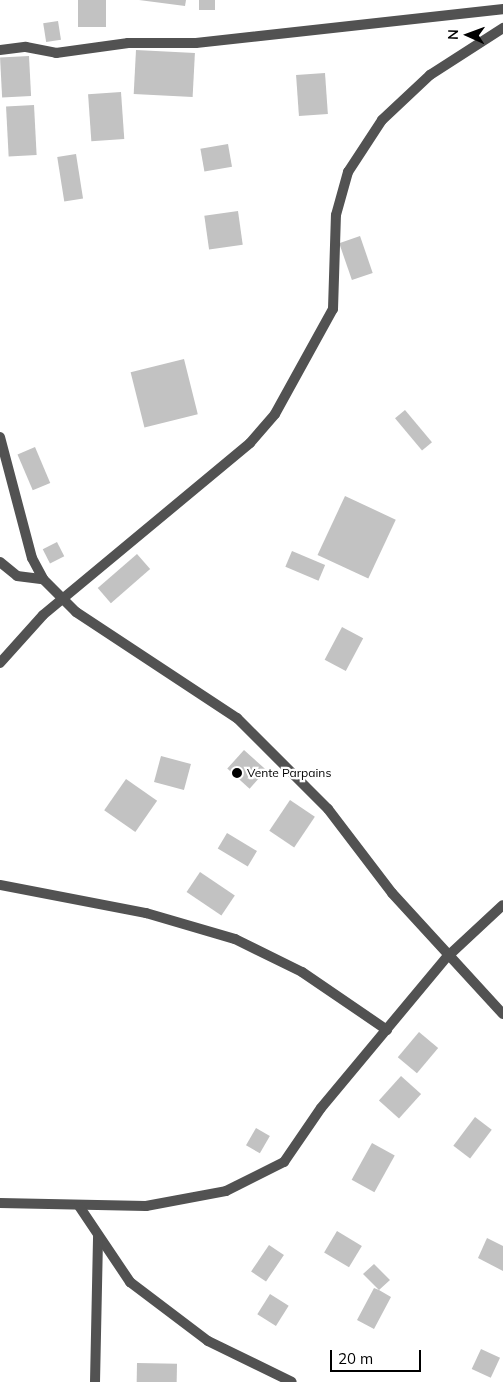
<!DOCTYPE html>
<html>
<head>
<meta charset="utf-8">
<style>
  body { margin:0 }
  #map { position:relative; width:503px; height:1382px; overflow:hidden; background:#fff; font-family:Mulish,sans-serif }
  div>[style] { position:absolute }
  .building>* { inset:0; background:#c2c2c2; transform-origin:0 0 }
  .street>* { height:10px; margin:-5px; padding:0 5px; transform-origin:5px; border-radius:5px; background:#525252 }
  .dots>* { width:14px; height:14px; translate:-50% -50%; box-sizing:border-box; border:2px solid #fff; border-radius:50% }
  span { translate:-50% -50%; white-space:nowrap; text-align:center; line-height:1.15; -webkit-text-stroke:4.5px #fff; paint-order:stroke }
  .poi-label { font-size:12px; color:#000 }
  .left { translate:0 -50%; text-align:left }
  .north { position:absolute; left:443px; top:10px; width:50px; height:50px; -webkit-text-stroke:4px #fff; paint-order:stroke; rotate:272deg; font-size:14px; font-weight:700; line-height:20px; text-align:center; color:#000 }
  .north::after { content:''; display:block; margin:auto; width:18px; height:22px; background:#000; clip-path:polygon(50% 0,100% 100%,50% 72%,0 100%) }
  .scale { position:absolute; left:330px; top:1350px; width:91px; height:22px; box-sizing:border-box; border:2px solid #000; border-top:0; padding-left:6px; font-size:15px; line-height:18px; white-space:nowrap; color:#000; -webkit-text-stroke:4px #fff; paint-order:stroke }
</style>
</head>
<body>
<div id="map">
  <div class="building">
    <i style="left:78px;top:0;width:28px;height:27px"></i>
    <i style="clip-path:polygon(139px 0,186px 0,185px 6px)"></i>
    <i style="left:199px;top:0;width:16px;height:10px"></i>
    <i style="left:58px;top:21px;width:19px;height:15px;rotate:81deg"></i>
    <i style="left:136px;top:50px;width:59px;height:44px;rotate:3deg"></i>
    <i style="left:29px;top:56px;width:40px;height:29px;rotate:87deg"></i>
    <i style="left:325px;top:73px;width:41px;height:29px;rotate:86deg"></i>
    <i style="left:121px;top:92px;width:47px;height:33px;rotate:86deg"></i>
    <i style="left:34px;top:105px;width:50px;height:28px;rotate:87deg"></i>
    <i style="left:228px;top:144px;width:23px;height:28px;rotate:80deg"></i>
    <i style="left:76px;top:154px;width:45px;height:19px;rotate:81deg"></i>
    <i style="left:238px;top:211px;width:34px;height:34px;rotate:82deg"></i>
    <i style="left:360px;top:236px;width:39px;height:22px;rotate:71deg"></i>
    <i style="left:184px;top:359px;width:57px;height:55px;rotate:76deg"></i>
    <i style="left:405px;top:410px;width:42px;height:13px;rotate:50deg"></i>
    <i style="left:35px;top:447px;width:39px;height:19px;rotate:67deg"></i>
    <i style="left:345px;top:496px;width:56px;height:65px;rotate:25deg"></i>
    <i style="left:57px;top:542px;width:16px;height:16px;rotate:63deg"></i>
    <i style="left:292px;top:551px;width:36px;height:17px;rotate:23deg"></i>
    <i style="left:137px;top:554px;width:20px;height:52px;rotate:49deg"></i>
    <i style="left:342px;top:627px;width:24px;height:37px;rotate:28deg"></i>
    <i style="left:244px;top:750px;width:30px;height:25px;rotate:42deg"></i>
    <i style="left:161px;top:756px;width:31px;height:27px;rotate:15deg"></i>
    <i style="left:126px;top:779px;width:38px;height:38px;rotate:35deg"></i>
    <i style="left:290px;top:800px;width:30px;height:37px;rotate:34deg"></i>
    <i style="left:227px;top:833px;width:35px;height:18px;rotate:31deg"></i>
    <i style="left:200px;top:872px;width:42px;height:24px;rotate:34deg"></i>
    <i style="left:419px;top:1032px;width:25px;height:33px;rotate:40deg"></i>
    <i style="left:401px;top:1076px;width:27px;height:33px;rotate:42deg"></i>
    <i style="left:475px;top:1117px;width:21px;height:36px;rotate:37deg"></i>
    <i style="left:256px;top:1128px;width:16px;height:20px;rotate:30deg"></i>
    <i style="left:372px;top:1143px;width:26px;height:42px;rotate:29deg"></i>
    <i style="left:337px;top:1231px;width:29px;height:25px;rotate:31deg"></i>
    <i style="clip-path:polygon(487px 1238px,503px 1246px,503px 1271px,478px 1258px)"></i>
    <i style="left:269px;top:1245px;width:18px;height:32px;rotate:34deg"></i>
    <i style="clip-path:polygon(374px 1264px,390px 1280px,379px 1290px,391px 1297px,374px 1329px,357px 1320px,374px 1288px,379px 1290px,363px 1274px)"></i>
    <i style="left:270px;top:1294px;width:22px;height:24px;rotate:32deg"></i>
    <i style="left:481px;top:1349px;width:21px;height:22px;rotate:25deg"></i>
    <i style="left:137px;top:1363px;width:40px;height:19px;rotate:1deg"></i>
  </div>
  <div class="street">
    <i style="left:0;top:50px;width:26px;rotate:-7deg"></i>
    <i style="left:26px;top:47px;width:31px;rotate:11deg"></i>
    <i style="left:56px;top:53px;width:73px;rotate:-7.9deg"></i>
    <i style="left:128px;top:43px;width:68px"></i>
    <i style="left:196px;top:43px;width:309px;rotate:-6.3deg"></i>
    <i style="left:0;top:437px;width:125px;rotate:75.2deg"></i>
    <i style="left:32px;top:558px;width:24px;rotate:62deg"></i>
    <i style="left:43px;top:579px;width:47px;rotate:45deg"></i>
    <i style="left:76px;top:612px;width:193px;rotate:33.4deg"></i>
    <i style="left:237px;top:718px;width:129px;rotate:45deg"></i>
    <i style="left:328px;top:809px;width:106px;rotate:52.7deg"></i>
    <i style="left:392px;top:893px;width:164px;rotate:47.5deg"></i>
    <i style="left:0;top:562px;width:22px;rotate:39deg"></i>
    <i style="left:17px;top:576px;width:26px;rotate:7deg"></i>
    <i style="left:0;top:663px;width:64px;rotate:-48.1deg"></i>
    <i style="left:43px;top:615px;width:269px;rotate:-39.7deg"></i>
    <i style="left:250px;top:443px;width:38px;rotate:-49deg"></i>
    <i style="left:275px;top:414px;width:120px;rotate:-61.1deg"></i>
    <i style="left:333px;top:309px;width:94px;rotate:-88.2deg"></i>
    <i style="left:336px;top:215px;width:45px;rotate:-74.4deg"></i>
    <i style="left:348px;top:172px;width:62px;rotate:-56.8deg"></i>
    <i style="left:382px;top:120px;width:66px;rotate:-43.2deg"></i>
    <i style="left:430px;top:75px;width:87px;rotate:-32.8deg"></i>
    <i style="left:0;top:885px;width:149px;rotate:10.9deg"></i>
    <i style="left:146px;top:913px;width:93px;rotate:16.3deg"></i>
    <i style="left:235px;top:939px;width:75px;rotate:26.2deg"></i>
    <i style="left:302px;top:972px;width:103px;rotate:34.3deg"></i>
    <i style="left:0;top:1203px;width:146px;rotate:1.2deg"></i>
    <i style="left:146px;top:1206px;width:81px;rotate:-10.6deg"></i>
    <i style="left:226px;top:1191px;width:65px;rotate:-26.6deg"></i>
    <i style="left:284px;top:1162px;width:65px;rotate:-55.6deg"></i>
    <i style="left:321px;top:1108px;width:197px;rotate:-50.2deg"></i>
    <i style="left:447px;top:957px;width:76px;rotate:-42.9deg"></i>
    <i style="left:79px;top:1206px;width:92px;rotate:56.1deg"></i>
    <i style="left:130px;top:1282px;width:98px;rotate:37.1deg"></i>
    <i style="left:208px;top:1341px;width:93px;rotate:26deg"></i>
    <i style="left:95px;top:1382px;width:146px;rotate:-88.8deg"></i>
  </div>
  <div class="dots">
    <i style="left:237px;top:773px;background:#000"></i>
  </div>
  <div class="poi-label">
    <span class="left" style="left:247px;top:773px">Vente Parpains</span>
  </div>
  <div class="north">N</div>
  <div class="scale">20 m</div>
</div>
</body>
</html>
